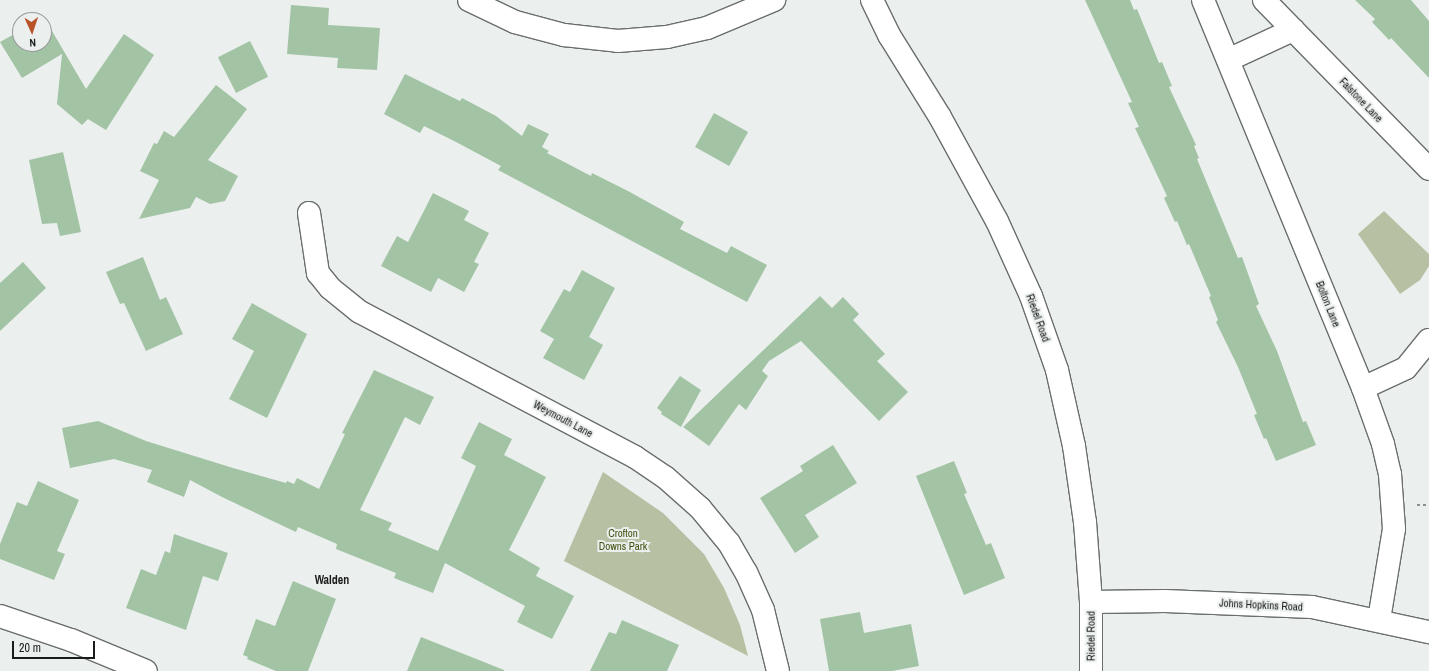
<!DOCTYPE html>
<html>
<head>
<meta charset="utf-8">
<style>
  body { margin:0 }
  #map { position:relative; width:1429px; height:671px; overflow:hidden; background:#ebefee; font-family:"Archivo Narrow",sans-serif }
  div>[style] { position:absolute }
  .green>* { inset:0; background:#b7c0a2 }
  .building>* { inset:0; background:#a2c4a5; transform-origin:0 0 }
  .path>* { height:2.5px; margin-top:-1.25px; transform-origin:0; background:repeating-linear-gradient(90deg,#8d908f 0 3px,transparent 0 6px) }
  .roads { filter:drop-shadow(1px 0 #6a6e6d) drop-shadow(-1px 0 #6a6e6d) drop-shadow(0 1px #6a6e6d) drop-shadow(0 -1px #6a6e6d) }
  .minor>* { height:22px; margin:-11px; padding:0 11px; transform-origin:11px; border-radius:11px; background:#fff }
  .tertiary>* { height:22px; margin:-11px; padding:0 11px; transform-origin:11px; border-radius:11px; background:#fff }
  span { translate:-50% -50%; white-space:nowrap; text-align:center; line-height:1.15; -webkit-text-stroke:4px #ebefee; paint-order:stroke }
  .street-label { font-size:11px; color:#1a1c1b }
  .park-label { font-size:11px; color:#455313 }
  .neighbourhood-label { font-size:12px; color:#1a1c1b; font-weight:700 }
  .north { position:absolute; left:12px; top:12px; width:40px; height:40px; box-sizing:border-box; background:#ebefee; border:1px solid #979b9a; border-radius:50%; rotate:177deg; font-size:11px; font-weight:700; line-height:16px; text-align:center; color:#1a1c1b }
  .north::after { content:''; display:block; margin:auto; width:14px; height:18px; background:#b85228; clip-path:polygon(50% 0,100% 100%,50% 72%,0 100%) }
  .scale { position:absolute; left:12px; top:641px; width:83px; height:18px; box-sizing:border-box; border:2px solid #1a1c1b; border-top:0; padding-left:5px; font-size:12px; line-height:14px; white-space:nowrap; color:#1a1c1b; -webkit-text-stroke:3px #ebefee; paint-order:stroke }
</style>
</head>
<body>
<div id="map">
  <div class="green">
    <i style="clip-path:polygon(1384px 211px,1429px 254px,1429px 266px,1420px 280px,1400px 294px,1358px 234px)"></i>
    <i style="clip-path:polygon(603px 472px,663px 513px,704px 554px,724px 588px,740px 625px,748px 656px,564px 561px)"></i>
  </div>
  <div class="building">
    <i style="clip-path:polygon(1085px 0,1130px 0,1134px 10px,1137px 9px,1159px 63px,1162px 62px,1172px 86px,1169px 87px,1196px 145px,1194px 146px,1199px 158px,1197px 159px,1238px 258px,1242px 257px,1259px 304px,1256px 306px,1277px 351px,1303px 422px,1306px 421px,1316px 445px,1276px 461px,1266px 438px,1264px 439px,1254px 415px,1257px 414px,1238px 367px,1216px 322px,1218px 320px,1209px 297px,1211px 296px,1189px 244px,1187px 245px,1177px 221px,1175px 222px,1164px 198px,1167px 196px,1135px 128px,1139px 127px,1128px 103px,1132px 102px)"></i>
    <i style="clip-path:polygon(1355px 0,1411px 0,1429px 21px,1429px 78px,1391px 38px,1389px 40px,1372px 22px,1375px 19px)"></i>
    <i style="clip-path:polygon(291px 5px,329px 8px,328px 25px,380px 28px,377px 70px,337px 68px,338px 58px,287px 54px)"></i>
    <i style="clip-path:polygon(45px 19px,86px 89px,124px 34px,154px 55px,106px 130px,88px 119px,82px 125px,57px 104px,62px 54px,22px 78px,0 42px,20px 31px,20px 44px,44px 44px,43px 20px)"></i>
    <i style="left:250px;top:41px;width:40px;height:36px;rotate:63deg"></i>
    <i style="clip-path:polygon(405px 74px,460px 101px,462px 98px,496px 116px,522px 136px,528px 124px,549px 134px,542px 147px,549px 151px,547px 153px,591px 176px,592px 173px,628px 191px,684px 222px,680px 229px,727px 253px,731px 246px,767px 265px,747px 302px,498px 170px,501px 166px,456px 142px,424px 126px,420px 133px,384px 114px)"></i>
    <i style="clip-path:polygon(216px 85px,247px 109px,208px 160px,238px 176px,225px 201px,210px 204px,196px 197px,190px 208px,139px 219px,159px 180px,140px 171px,154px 143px,157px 144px,164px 131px,174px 137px)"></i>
    <i style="left:714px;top:113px;width:39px;height:39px;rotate:29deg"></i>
    <i style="clip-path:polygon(63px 152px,81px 232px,60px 236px,57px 223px,42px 224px,29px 160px)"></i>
    <i style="clip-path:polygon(433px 193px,469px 211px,464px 220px,489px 233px,474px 262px,479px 264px,464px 292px,438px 278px,431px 292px,381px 266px,397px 236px,408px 242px)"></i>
    <i style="clip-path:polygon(143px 257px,160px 300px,166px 297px,183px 334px,146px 351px,124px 303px,120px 304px,106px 272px)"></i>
    <i style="clip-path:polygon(23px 262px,46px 288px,0 331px,0 283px)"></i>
    <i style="clip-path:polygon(582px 270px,615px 288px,589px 337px,603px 345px,584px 380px,543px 358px,554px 339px,540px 331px,564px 289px,570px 292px)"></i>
    <i style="clip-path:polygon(820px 296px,832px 308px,843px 297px,859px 314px,853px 320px,885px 354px,877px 361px,908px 392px,879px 421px,801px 341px,769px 361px,762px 371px,768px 376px,746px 410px,739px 404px,709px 446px,683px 427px)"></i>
    <i style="clip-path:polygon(252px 303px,307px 334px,267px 418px,229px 399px,254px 351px,232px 339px)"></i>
    <i style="clip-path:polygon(374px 370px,434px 397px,420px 425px,405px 417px,360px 510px,392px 523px,388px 530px,438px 551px,476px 466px,461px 458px,479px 422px,512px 439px,504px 455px,546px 477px,509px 550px,540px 568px,536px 576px,574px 596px,552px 639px,517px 622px,525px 606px,445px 563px,433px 593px,394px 578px,396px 573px,336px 549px,337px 544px,298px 527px,296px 532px,222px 497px,190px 480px,184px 497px,147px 482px,152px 470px,114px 459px,70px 468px,62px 428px,98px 421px,146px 441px,233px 468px,286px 483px,287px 481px,294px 484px,297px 478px,319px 489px,345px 434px,342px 433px)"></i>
    <i style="clip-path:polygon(680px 376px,701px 390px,681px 427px,661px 414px,662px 412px,657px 408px)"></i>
    <i style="clip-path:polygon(833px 445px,857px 483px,805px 515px,819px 537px,795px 553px,760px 498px,803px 471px,800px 466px)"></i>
    <i style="clip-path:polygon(954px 461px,967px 493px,964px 494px,986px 545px,991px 543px,1005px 578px,964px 595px,916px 476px)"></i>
    <i style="clip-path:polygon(38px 481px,79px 500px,57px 551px,65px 554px,54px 580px,0 559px,0 544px,17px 502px,27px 506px)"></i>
    <i style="clip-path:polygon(174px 534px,228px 553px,218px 581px,203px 576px,186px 630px,126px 608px,141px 569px,156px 575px,165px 551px,170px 553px)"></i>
    <i style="clip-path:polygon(293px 581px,336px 599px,308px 671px,276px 671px,247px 659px,248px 657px,243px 655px,256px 619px,275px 626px)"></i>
    <i style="clip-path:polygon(860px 612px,864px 633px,911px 624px,919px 666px,892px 671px,829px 671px,820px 619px)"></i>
    <i style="clip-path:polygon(622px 620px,679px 645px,667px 671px,590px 671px,609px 632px,616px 634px)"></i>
    <i style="clip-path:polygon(421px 637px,504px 670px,504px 671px,407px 671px)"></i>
  </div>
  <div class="path">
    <i style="left:1417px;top:505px;width:12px"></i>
  </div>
  <div class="roads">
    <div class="minor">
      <i style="left:1203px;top:0;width:420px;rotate:67.6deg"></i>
      <i style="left:1363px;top:388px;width:59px;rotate:70.3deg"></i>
      <i style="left:1383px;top:444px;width:31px;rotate:77deg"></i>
      <i style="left:1390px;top:474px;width:55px;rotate:85.8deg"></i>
      <i style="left:1394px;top:529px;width:92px;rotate:99.4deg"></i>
      <i style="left:1264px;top:0;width:236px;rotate:45.7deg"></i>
      <i style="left:1228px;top:60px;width:72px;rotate:-24.8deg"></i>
      <i style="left:309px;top:213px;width:61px;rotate:81.5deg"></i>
      <i style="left:318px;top:273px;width:19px;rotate:51deg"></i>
      <i style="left:330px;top:288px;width:38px;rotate:39deg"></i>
      <i style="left:360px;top:312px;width:311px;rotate:27.8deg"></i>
      <i style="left:635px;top:457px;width:36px;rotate:34deg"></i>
      <i style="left:665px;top:477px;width:47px;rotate:41.5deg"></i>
      <i style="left:700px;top:508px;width:45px;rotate:50.4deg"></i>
      <i style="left:729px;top:543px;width:34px;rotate:60deg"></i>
      <i style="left:746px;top:572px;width:42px;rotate:65.9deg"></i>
      <i style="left:763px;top:610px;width:63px;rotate:76.2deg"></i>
      <i style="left:1363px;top:388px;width:47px;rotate:-24.9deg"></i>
      <i style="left:1406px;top:368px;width:36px;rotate:-51deg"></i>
      <i style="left:0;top:616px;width:75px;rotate:18.7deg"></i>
      <i style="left:71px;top:640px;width:81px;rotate:22.5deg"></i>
    </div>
    <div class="tertiary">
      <i style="left:469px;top:0;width:51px;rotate:25.6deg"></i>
      <i style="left:515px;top:22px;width:51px;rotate:14.9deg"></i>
      <i style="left:564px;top:35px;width:54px;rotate:6.3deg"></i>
      <i style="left:618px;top:41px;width:49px;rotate:-4.7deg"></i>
      <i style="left:667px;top:37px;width:41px;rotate:-12.7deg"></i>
      <i style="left:707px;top:28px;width:73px;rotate:-22.7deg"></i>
      <i style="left:872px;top:0;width:39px;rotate:64deg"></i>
      <i style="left:889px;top:35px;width:97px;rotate:58.1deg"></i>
      <i style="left:940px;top:117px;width:119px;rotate:61.3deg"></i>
      <i style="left:997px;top:221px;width:82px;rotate:65.6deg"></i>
      <i style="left:1031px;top:296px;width:78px;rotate:70.6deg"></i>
      <i style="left:1057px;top:370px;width:78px;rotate:77.4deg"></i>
      <i style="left:1074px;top:446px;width:77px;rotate:81.8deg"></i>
      <i style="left:1085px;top:522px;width:80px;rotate:85.7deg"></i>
      <i style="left:1091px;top:602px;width:69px;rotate:90deg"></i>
      <i style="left:1091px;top:602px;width:74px;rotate:-0.8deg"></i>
      <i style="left:1165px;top:601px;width:147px;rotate:2.3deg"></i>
      <i style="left:1312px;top:607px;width:120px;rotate:12.1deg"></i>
    </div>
  </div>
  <div class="street-label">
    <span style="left:1361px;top:100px;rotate:46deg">Falstone Lane</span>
    <span style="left:1328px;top:304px;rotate:68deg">Bolton Lane</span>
    <span style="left:1038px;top:318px;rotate:70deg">Riedel Road</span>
    <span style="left:563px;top:419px;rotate:28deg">Weymouth Lane</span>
    <span style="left:1261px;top:605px;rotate:3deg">Johns Hopkins Road</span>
    <span style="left:1091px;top:636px;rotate:-90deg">Riedel Road</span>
  </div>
  <div class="park-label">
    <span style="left:623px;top:540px">Crofton<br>Downs Park</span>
  </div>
  <div class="neighbourhood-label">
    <span style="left:332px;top:581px">Walden</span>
  </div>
  <div class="north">N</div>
  <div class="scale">20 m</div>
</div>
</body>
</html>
